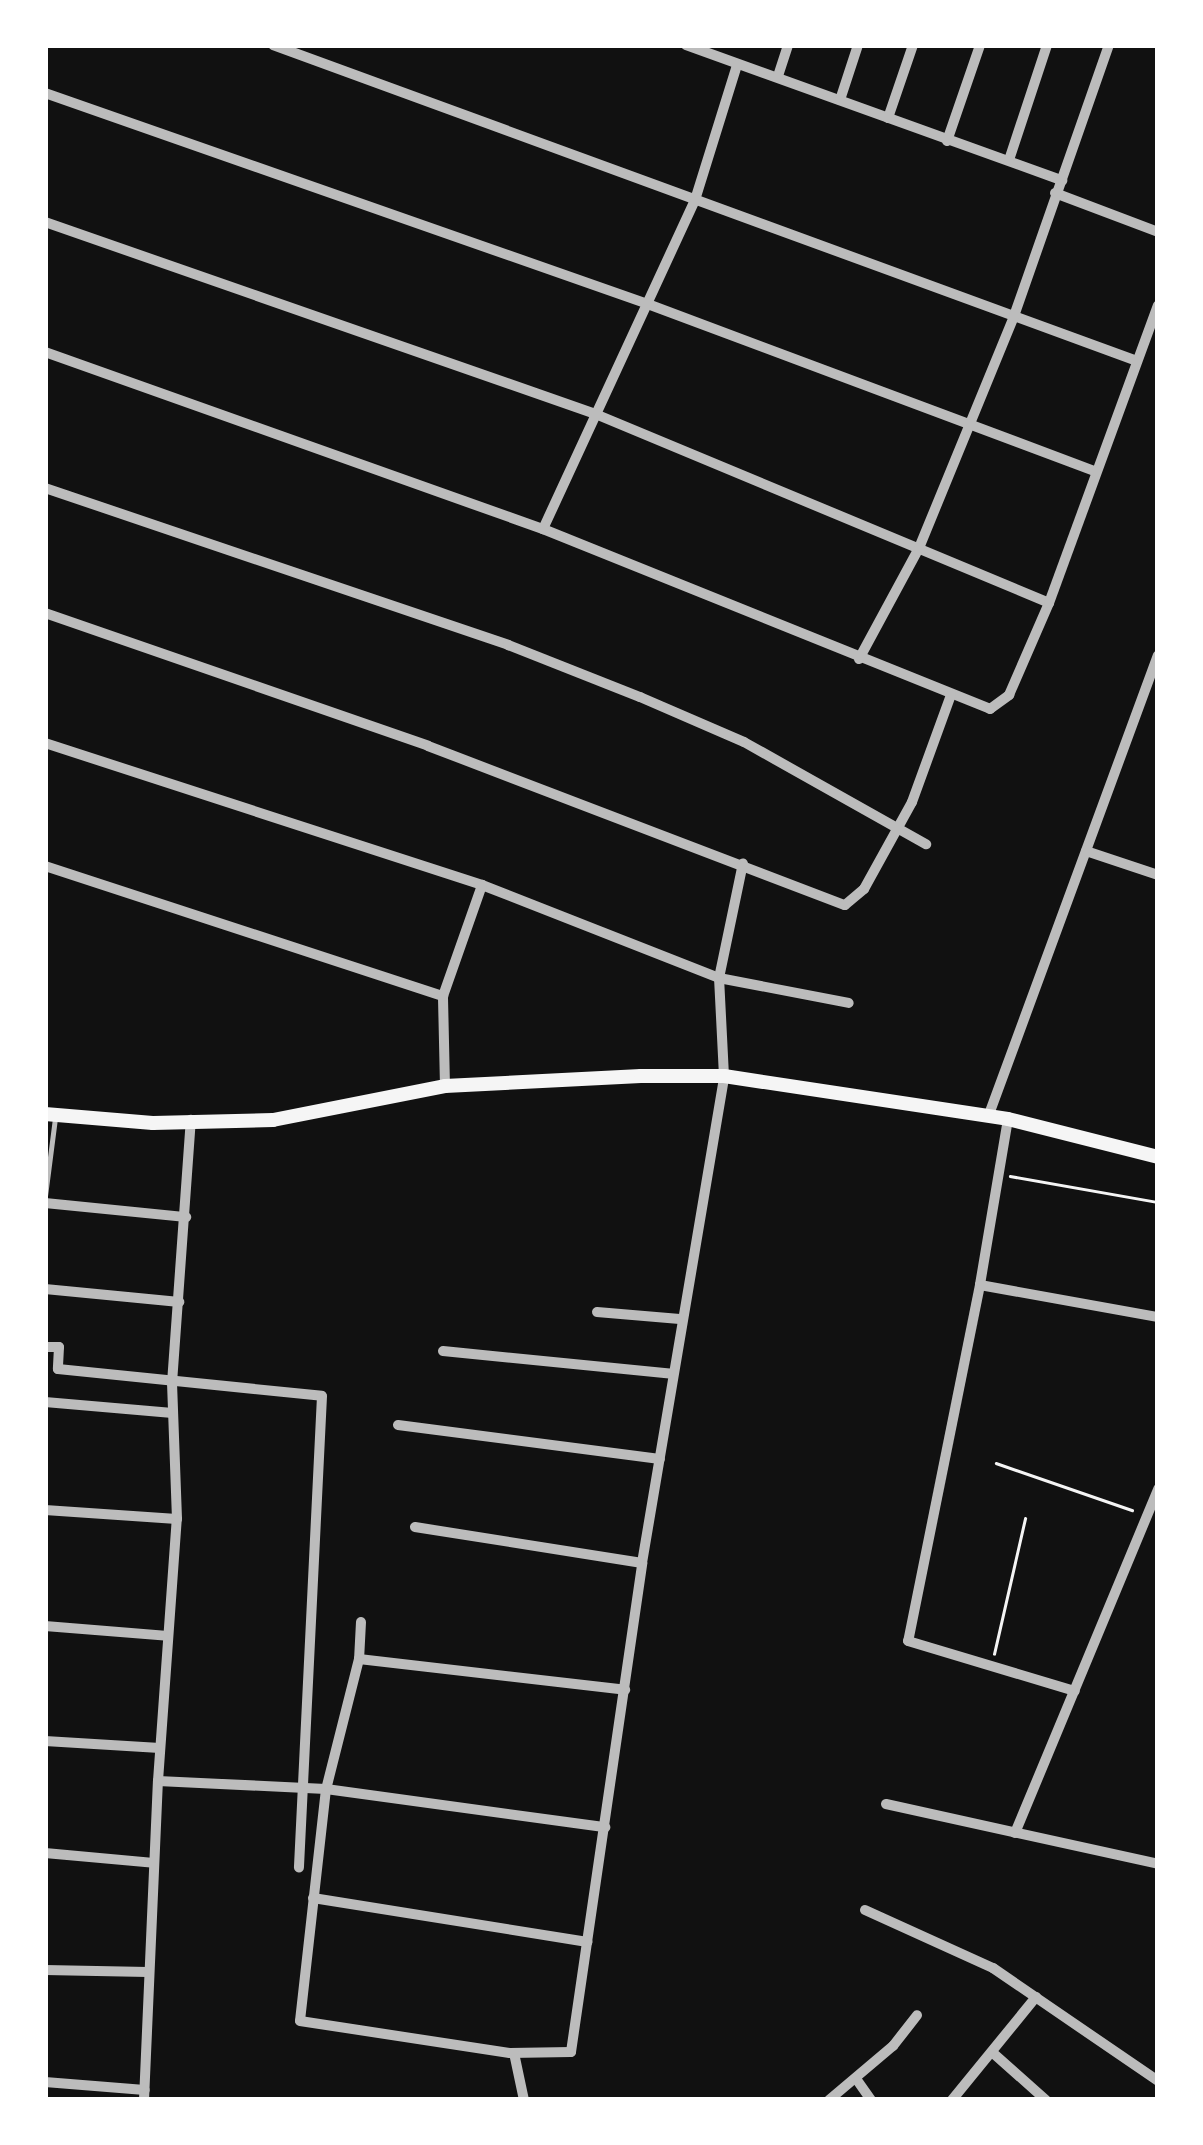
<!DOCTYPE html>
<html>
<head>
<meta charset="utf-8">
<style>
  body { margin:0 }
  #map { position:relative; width:1203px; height:2145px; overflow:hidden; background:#111; font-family:Arial,sans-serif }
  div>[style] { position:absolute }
  .path>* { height:2.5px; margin:-1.25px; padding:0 1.25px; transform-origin:1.25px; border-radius:1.25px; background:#f5f5f5 }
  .service>* { height:5px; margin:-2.5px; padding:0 2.5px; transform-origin:2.5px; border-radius:2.5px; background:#bcbcbc }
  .minor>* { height:10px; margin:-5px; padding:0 5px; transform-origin:5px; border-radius:5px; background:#bcbcbc }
  .secondary>* { height:14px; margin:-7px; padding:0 7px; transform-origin:7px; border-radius:7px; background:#f5f5f5 }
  span { translate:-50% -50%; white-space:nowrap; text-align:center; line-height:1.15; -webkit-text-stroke:10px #fff; paint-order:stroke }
  .frame { position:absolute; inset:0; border:48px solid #fff; pointer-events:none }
</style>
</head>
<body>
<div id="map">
  <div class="path">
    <i style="left:1010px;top:1176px;width:150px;rotate:10deg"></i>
    <i style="left:996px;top:1463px;width:144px;rotate:19.1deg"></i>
    <i style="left:994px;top:1654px;width:139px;rotate:-77.1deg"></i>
  </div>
  <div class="service">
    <i style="left:45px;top:1196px;width:79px;rotate:-82.7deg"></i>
  </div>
  <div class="minor">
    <i style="left:273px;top:45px;width:920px;rotate:20.09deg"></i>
    <i style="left:686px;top:45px;width:400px;rotate:19.8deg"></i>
    <i style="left:778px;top:76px;width:33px;rotate:-72deg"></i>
    <i style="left:45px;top:93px;width:636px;rotate:19.29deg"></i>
    <i style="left:645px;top:303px;width:480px;rotate:20.5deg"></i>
    <i style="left:840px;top:100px;width:58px;rotate:-71.9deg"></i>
    <i style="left:888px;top:118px;width:77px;rotate:-71.1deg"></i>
    <i style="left:947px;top:141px;width:102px;rotate:-71deg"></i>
    <i style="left:1009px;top:160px;width:121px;rotate:-71.7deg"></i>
    <i style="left:1055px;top:193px;width:110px;rotate:20.7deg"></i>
    <i style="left:45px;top:222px;width:580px;rotate:19.22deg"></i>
    <i style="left:593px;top:413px;width:494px;rotate:22.6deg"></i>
    <i style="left:45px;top:352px;width:529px;rotate:19.57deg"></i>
    <i style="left:543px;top:529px;width:482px;rotate:21.9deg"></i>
    <i style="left:990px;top:709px;width:24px;rotate:-36deg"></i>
    <i style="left:1009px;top:695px;width:100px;rotate:-66.5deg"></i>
    <i style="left:1049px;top:603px;width:317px;rotate:-69.9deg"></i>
    <i style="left:45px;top:488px;width:489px;rotate:18.7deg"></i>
    <i style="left:508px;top:645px;width:142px;rotate:21.5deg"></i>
    <i style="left:640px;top:697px;width:113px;rotate:23.4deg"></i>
    <i style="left:744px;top:742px;width:209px;rotate:29.3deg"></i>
    <i style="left:543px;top:529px;width:362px;rotate:-65.2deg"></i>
    <i style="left:695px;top:200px;width:141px;rotate:-72.7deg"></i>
    <i style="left:45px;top:613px;width:405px;rotate:19.1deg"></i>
    <i style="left:428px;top:746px;width:446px;rotate:20.9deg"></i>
    <i style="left:845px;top:905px;width:25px;rotate:-40deg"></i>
    <i style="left:864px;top:889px;width:99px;rotate:-61.1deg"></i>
    <i style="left:912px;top:802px;width:114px;rotate:-70deg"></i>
    <i style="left:859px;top:659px;width:126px;rotate:-61.6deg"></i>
    <i style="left:919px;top:548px;width:251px;rotate:-67.7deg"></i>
    <i style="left:1014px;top:316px;width:287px;rotate:-70.7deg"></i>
    <i style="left:45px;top:743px;width:459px;rotate:18deg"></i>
    <i style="left:482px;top:885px;width:255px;rotate:21.4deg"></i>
    <i style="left:719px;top:978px;width:132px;rotate:10.9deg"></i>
    <i style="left:1086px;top:851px;width:76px;rotate:18.4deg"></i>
    <i style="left:45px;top:866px;width:419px;rotate:18.1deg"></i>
    <i style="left:445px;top:1086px;width:90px;rotate:-91.3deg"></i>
    <i style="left:443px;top:996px;width:118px;rotate:-70.6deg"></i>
    <i style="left:988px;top:1117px;width:492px;rotate:-69.8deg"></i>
    <i style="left:1008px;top:1119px;width:168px;rotate:99.6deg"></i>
    <i style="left:980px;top:1285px;width:363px;rotate:101.4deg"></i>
    <i style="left:908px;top:1641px;width:174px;rotate:16.7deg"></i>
    <i style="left:45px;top:1203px;width:142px;rotate:5.7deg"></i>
    <i style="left:980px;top:1285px;width:181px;rotate:10.2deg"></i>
    <i style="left:45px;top:1289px;width:135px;rotate:5.5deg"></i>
    <i style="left:597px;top:1312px;width:83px;rotate:4.8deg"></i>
    <i style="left:45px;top:1347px;width:14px"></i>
    <i style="left:59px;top:1347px;width:22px;rotate:93deg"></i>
    <i style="left:58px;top:1369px;width:265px;rotate:5.8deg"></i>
    <i style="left:322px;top:1396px;width:472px;rotate:92.8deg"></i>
    <i style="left:443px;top:1351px;width:230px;rotate:5.7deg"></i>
    <i style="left:45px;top:1402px;width:128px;rotate:4.9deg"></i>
    <i style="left:398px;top:1425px;width:264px;rotate:7.4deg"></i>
    <i style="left:45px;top:1510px;width:132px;rotate:3.9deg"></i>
    <i style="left:415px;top:1527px;width:230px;rotate:9deg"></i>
    <i style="left:361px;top:1622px;width:37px;rotate:93deg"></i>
    <i style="left:359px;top:1659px;width:134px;rotate:104.2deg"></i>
    <i style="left:326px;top:1789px;width:233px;rotate:96.4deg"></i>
    <i style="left:300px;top:2021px;width:212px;rotate:8.7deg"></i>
    <i style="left:510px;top:2053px;width:61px;rotate:-0.9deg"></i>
    <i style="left:571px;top:2052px;width:494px;rotate:-81.7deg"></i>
    <i style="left:642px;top:1563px;width:494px;rotate:-80.4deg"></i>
    <i style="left:724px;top:1076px;width:98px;rotate:-92.9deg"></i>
    <i style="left:719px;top:978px;width:117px;rotate:-78.2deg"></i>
    <i style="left:45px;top:1626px;width:123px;rotate:4.6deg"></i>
    <i style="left:359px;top:1659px;width:268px;rotate:6.6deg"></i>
    <i style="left:45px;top:1741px;width:115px;rotate:3.5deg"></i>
    <i style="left:158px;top:1781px;width:168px;rotate:2.7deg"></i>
    <i style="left:326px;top:1789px;width:282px;rotate:7.8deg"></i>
    <i style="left:886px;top:1804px;width:279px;rotate:12.4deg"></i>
    <i style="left:1015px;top:1833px;width:373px;rotate:-67.4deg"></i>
    <i style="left:45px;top:1853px;width:109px;rotate:5.2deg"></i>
    <i style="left:313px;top:1898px;width:278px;rotate:9.1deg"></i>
    <i style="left:865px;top:1910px;width:141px;rotate:24.4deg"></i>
    <i style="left:993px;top:1968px;width:200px;rotate:34.4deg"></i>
    <i style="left:45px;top:1970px;width:103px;rotate:1.1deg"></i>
    <i style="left:514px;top:2053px;width:48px;rotate:78deg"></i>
    <i style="left:993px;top:2053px;width:71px;rotate:41.6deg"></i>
    <i style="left:857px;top:2080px;width:24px;rotate:55deg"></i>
    <i style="left:45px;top:2082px;width:100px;rotate:4.6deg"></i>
    <i style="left:144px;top:2100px;width:319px;rotate:-87.5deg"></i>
    <i style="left:158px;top:1781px;width:263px;rotate:-85.9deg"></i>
    <i style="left:177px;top:1519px;width:136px;rotate:-92.1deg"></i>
    <i style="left:172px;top:1383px;width:264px;rotate:-85.9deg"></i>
    <i style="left:829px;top:2100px;width:84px;rotate:-40.2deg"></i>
    <i style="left:893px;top:2046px;width:39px;rotate:-52deg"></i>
    <i style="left:952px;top:2100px;width:133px;rotate:-50.8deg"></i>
  </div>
  <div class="secondary">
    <i style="left:45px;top:1114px;width:108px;rotate:4.8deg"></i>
    <i style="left:153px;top:1123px;width:120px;rotate:-1.4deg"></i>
    <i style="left:273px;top:1120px;width:175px;rotate:-11.2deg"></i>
    <i style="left:445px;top:1086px;width:196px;rotate:-2.9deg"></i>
    <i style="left:641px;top:1076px;width:83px"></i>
    <i style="left:724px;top:1076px;width:287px;rotate:8.6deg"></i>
    <i style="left:1008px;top:1119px;width:155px;rotate:14.2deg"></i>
  </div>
  <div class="frame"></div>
</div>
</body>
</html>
